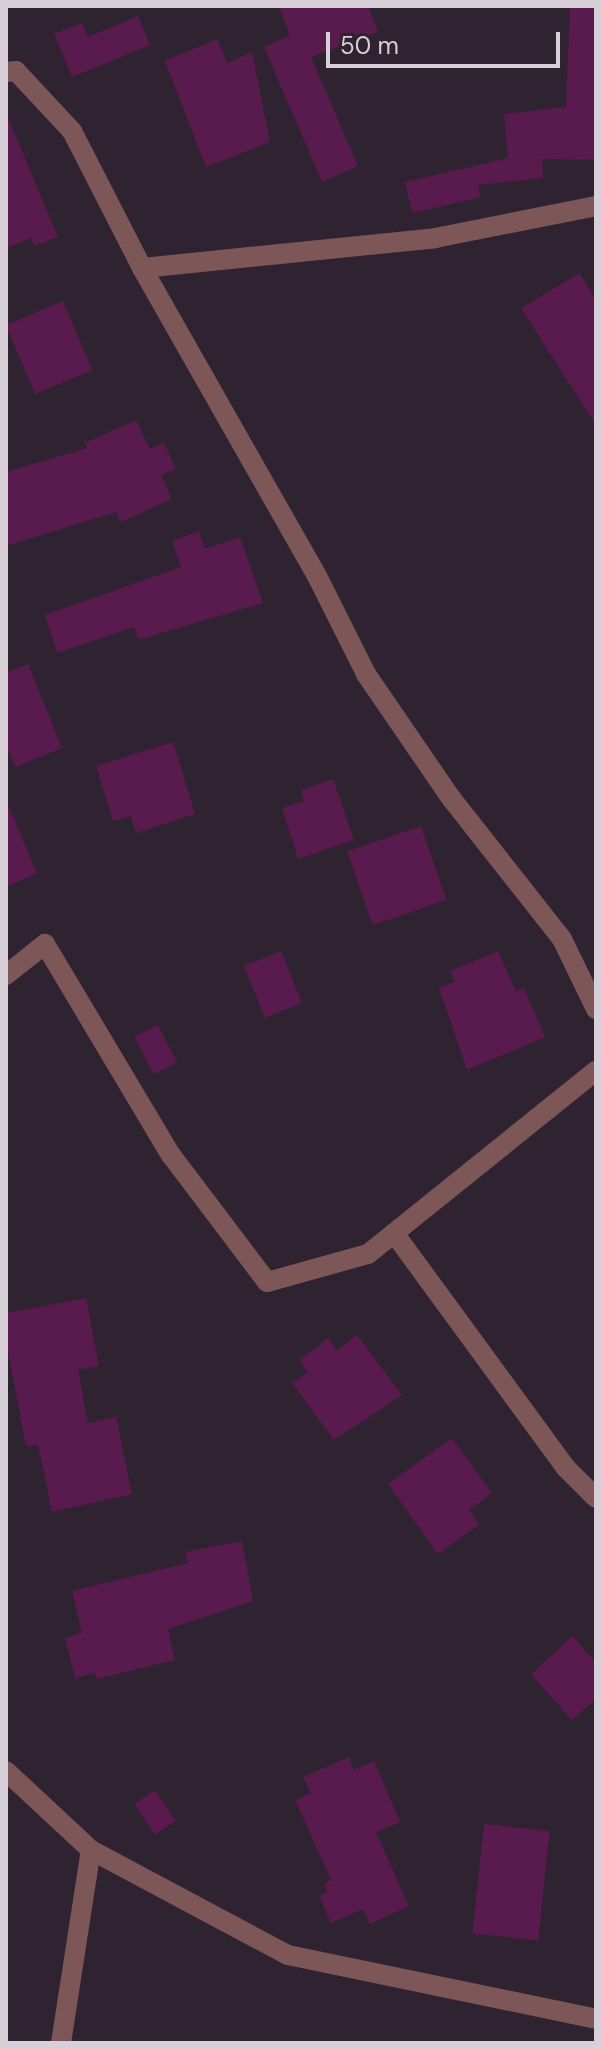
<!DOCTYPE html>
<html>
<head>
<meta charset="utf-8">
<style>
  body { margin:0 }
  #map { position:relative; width:602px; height:2049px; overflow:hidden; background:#302331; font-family:"DM Sans",sans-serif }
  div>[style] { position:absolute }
  .building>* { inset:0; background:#591a4d; transform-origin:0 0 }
  .minor>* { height:20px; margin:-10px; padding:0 10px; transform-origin:10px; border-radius:10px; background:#7d5758 }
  span { translate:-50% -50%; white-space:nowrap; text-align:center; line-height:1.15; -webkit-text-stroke:7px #302331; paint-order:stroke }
  .frame { position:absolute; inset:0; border:8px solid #d8cfd8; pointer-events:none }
  .scale { position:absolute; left:326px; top:32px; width:234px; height:36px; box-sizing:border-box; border:4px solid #d8cfd8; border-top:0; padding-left:10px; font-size:24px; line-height:28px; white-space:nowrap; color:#d8cfd8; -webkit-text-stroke:6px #302331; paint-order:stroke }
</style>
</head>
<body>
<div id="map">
  <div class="building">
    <i style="clip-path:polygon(279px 6px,368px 6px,378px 32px,311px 57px,358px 166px,322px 182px,264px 47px,290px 36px)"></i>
    <i style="clip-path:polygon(570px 6px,596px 6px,596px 160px,542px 159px,543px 178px,478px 185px,481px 197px,412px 213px,405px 182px,508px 158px,504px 114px,566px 107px)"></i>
    <i style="clip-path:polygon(138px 16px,150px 45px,72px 77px,54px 34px,82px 23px,88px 37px)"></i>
    <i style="clip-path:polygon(217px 39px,227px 63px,252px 52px,270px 142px,206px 167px,165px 61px)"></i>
    <i style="clip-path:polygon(6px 113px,58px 237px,34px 246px,31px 238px,6px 248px)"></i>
    <i style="clip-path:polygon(580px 273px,596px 301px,596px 425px,521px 308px)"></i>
    <i style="left:63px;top:301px;width:75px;height:62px;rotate:67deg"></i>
    <i style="clip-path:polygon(136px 420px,150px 449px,164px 443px,176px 469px,161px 475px,172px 499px,121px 522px,116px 512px,6px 546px,6px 472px,87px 448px,85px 443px)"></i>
    <i style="clip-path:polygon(199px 531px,205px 549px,240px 537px,263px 603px,138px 640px,134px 627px,57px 653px,45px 615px,181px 567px,172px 541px)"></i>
    <i style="clip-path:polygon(28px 664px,62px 748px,15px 767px,6px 744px,6px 673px)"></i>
    <i style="clip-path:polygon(173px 742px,195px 814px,136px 833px,131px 816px,113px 821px,96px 766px)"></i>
    <i style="clip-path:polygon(333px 779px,354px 840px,298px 859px,282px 808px,304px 801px,301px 790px)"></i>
    <i style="clip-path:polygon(6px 800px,37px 873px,6px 887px)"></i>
    <i style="left:421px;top:826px;width:78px;height:78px;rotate:71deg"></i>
    <i style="left:281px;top:951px;width:56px;height:40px;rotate:68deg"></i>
    <i style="clip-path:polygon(498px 951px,516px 991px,524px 988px,545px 1037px,467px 1070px,439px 988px,455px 982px,450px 971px)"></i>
    <i style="left:158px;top:1025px;width:42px;height:26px;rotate:63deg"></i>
    <i style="clip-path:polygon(86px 1298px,99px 1366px,78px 1370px,88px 1423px,116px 1417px,132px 1494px,52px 1512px,38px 1445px,26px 1446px,6px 1341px,6px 1313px)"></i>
    <i style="clip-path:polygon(357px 1335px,402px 1395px,334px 1440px,292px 1383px,308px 1372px,299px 1360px,328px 1338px,337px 1350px)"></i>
    <i style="clip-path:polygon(452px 1438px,492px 1493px,469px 1510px,479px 1525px,438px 1554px,388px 1484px)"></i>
    <i style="clip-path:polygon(242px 1541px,253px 1601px,168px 1629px,175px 1660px,96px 1679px,95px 1673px,75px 1678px,65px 1638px,82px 1633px,72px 1591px,188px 1563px,185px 1552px)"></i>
    <i style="clip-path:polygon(573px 1636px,596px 1663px,596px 1699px,572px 1720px,531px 1674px)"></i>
    <i style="clip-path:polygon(349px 1757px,354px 1770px,374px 1761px,400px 1822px,376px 1832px,409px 1906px,370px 1924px,363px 1909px,331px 1923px,319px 1896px,327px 1892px,324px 1884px,331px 1880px,295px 1800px,311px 1793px,303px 1777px)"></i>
    <i style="left:155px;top:1790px;width:37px;height:25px;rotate:56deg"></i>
    <i style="left:484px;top:1824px;width:66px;height:110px;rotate:6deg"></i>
  </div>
  <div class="minor">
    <i style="left:6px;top:72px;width:10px;rotate:-6deg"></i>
    <i style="left:16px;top:71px;width:82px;rotate:47deg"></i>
    <i style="left:72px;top:131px;width:154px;rotate:62.9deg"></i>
    <i style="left:142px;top:268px;width:354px;rotate:60.4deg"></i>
    <i style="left:317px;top:576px;width:110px;rotate:63.4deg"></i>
    <i style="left:366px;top:674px;width:150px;rotate:55.6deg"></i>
    <i style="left:451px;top:798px;width:179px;rotate:51.8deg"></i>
    <i style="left:562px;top:939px;width:78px;rotate:64.1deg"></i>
    <i style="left:142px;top:268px;width:295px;rotate:-5.8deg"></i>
    <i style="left:435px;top:238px;width:164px;rotate:-11.2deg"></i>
    <i style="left:6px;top:975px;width:50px;rotate:-38.5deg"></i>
    <i style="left:45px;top:944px;width:246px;rotate:59.2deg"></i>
    <i style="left:171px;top:1155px;width:159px;rotate:52.9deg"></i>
    <i style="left:267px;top:1282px;width:105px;rotate:-15.5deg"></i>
    <i style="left:368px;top:1254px;width:292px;rotate:-38.8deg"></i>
    <i style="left:394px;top:1233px;width:291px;rotate:53.8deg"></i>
    <i style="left:566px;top:1468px;width:42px;rotate:45deg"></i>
    <i style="left:6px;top:1771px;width:116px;rotate:42.9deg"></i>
    <i style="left:91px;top:1850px;width:223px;rotate:28.1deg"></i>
    <i style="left:288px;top:1955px;width:315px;rotate:11.7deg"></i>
    <i style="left:61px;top:2043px;width:195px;rotate:-81.2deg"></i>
  </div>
  <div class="frame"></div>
  <div class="scale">50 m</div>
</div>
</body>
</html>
